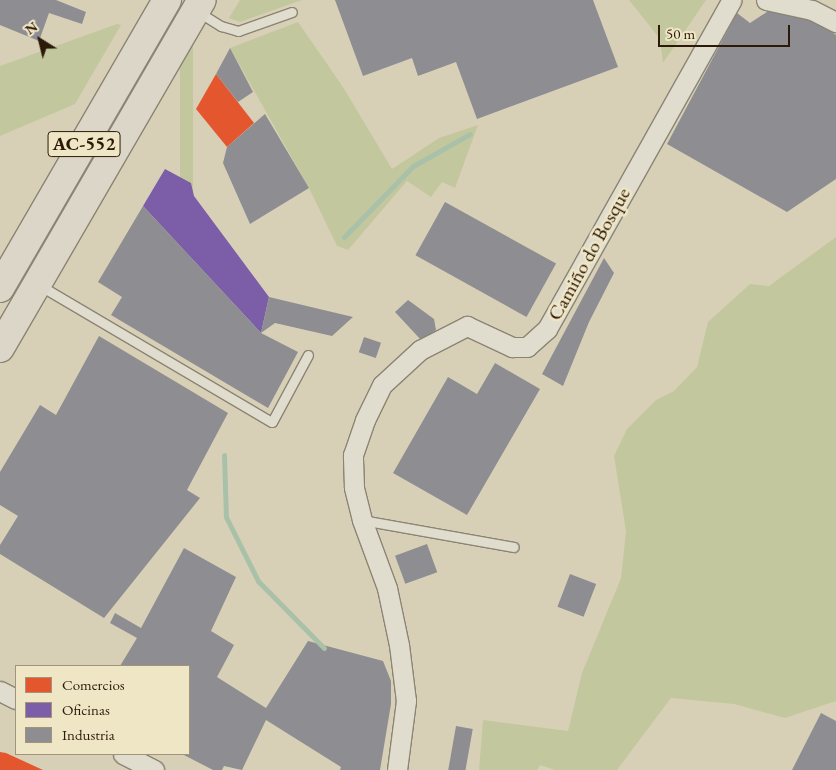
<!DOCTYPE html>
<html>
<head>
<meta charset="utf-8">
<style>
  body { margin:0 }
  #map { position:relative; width:836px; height:770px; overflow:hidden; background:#d8d0b6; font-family:"EB Garamond",serif }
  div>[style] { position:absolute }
  .green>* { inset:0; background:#c3c79e; transform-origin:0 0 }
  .shops>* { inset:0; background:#e4572e }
  .offices>* { inset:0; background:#7b5ea7 }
  .industry>* { inset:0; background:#8d8d92; transform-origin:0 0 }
  .stream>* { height:5px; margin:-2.5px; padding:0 2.5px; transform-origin:2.5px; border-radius:2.5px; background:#aac1a9 }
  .roads { filter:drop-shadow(1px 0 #8b8474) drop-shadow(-1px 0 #8b8474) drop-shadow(0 1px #8b8474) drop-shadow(0 -1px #8b8474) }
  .service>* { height:9px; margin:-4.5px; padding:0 4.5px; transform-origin:4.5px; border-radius:4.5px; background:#e0ddcf }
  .minor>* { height:19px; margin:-9.5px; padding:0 9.5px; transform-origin:9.5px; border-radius:9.5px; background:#e0ddcf }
  .primary>* { height:28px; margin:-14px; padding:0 14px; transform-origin:14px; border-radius:14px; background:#dbd6c7 }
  span { translate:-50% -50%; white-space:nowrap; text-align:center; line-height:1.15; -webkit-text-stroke:5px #efe6c6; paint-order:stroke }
  .shield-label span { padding:1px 4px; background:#efe6c6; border:1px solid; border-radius:4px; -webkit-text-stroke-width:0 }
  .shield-label { font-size:19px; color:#2c1908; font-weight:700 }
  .street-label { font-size:20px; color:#2c1908 }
  .legend { position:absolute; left:15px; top:665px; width:175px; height:90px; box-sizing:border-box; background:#efe6c6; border:1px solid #a1947a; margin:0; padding:6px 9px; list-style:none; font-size:15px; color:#2c1908 }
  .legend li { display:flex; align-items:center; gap:10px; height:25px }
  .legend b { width:25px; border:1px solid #a1947a }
  .north { position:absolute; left:15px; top:15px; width:50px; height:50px; -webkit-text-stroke:4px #efe6c6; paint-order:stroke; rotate:324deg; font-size:14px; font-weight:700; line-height:20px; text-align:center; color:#2c1908 }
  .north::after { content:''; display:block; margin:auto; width:18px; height:22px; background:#2c1908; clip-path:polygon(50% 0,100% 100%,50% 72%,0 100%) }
  .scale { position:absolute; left:658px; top:25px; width:132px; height:22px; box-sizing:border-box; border:2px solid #2c1908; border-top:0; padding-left:6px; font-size:15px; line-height:18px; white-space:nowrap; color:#2c1908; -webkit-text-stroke:4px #efe6c6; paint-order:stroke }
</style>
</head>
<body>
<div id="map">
  <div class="green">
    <i style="left:180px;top:0;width:13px;height:355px"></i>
    <i style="clip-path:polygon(240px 0,302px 0,240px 22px,229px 18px)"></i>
    <i style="clip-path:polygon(629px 0,706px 0,663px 63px,660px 39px)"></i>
    <i style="clip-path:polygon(298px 22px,343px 87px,392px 169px,439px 138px,478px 125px,455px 188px,442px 182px,431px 197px,407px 181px,348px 250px,337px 246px,309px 188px,230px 48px)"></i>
    <i style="clip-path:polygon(117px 24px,121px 25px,75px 104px,0 136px,0 66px)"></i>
    <i style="clip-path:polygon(836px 237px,836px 701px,785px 718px,734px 704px,671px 698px,617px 770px,555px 770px,540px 765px,537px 770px,479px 770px,483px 720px,568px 731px,582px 673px,621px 578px,626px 531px,614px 456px,627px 429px,656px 400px,674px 391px,697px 367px,708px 322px,750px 284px,769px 286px)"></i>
  </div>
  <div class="shops">
    <i style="clip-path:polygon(216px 74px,254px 123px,227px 147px,196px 109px)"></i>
    <i style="clip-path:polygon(0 752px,6px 753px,43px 770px,0 770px)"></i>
  </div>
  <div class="offices">
    <i style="clip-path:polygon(165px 169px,191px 183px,194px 196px,269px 297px,261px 333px,143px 206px)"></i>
  </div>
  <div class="industry">
    <i style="clip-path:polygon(0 0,56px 0,86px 12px,82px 24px,49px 13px,39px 41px,0 25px)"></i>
    <i style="clip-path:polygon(335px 0,593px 0,618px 67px,477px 119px,456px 62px,418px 76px,412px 58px,363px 76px)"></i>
    <i style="clip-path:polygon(773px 8px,814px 19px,836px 35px,836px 179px,787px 212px,667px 144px,737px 13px,750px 23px)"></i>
    <i style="clip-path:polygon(230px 48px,253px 92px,238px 102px,216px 74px)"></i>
    <i style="clip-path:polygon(265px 114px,309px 188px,250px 224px,223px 163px,227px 147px)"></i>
    <i style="left:445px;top:202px;width:127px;height:61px;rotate:29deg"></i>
    <i style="clip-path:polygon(143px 206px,261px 333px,269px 297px,353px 317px,332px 336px,275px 323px,261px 333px,298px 352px,268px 408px,111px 315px,122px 297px,98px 282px)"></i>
    <i style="clip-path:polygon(604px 258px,614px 273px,589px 322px,563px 386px,542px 374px)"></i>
    <i style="clip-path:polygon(408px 300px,434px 319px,436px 330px,422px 341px,395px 312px)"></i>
    <i style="clip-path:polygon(99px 336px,228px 413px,187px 490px,200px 498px,104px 618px,0 554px,0 545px,18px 516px,0 505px,0 472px,40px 405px,56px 415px)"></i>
    <i style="left:364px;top:337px;width:18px;height:16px;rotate:19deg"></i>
    <i style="clip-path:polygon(495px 363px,540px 389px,467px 515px,393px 473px,448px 377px,477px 394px)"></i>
    <i style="left:427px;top:544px;width:30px;height:34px;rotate:70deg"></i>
    <i style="clip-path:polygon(184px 548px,236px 577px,211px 631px,234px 645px,217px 677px,266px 708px,308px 641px,383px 661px,391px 681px,391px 704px,380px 770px,340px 770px,341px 767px,266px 720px,242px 770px,224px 766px,222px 770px,213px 770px,182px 754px,189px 754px,189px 666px,120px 666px,137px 638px,110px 623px,115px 613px,141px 628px)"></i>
    <i style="left:570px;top:574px;width:28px;height:35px;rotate:21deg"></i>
    <i style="clip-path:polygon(821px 713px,836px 721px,836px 770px,792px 770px)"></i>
    <i style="left:456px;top:726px;width:17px;height:45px;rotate:10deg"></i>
  </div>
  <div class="stream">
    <i style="left:344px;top:237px;width:99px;rotate:-45.8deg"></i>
    <i style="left:413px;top:166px;width:65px;rotate:-29.3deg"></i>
    <i style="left:224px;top:455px;width:62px;rotate:88.2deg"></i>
    <i style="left:226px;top:517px;width:72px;rotate:63.4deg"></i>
    <i style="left:258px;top:581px;width:94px;rotate:45.4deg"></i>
  </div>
  <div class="roads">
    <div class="service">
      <i style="left:200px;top:13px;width:25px;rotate:32deg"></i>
      <i style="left:221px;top:26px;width:18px;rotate:16deg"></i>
      <i style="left:238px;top:31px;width:57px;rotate:-19.4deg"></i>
      <i style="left:39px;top:285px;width:270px;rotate:30.5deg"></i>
      <i style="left:272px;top:422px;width:76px;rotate:-61.8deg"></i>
      <i style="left:362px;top:520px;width:154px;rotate:10.1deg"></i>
    </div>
    <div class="minor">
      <i style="left:766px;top:0;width:47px;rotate:12.3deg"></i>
      <i style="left:812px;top:10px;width:27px;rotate:27deg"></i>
      <i style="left:0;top:691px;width:18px;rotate:27deg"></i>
      <i style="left:123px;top:754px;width:35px;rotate:27deg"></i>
      <i style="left:397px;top:770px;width:70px;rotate:-82.6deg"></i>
      <i style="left:406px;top:701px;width:56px;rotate:-97.1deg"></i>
      <i style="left:399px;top:645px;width:58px;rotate:-101.9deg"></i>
      <i style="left:387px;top:588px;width:72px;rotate:-110.2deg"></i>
      <i style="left:362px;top:520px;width:34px;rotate:-104deg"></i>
      <i style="left:354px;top:487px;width:32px;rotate:-92deg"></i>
      <i style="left:353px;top:455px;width:37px;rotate:-71deg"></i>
      <i style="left:365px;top:420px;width:39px;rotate:-64deg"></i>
      <i style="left:382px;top:385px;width:52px;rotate:-42.6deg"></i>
      <i style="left:420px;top:350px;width:53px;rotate:-27.1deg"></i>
      <i style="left:467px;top:326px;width:50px;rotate:25deg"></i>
      <i style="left:512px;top:347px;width:15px"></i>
      <i style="left:527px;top:347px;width:27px;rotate:-42deg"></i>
      <i style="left:547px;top:329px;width:377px;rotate:-60.7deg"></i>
    </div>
    <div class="primary">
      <i style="left:0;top:288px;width:333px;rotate:-59.9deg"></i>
      <i style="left:0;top:348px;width:402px;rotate:-59.9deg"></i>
    </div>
  </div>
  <div class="shield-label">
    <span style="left:84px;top:144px">AC-552</span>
  </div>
  <div class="street-label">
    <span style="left:589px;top:254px;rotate:-61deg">Camiño do Bosque</span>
  </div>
  <ul class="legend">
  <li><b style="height:14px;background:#e4572e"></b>Comercios</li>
  <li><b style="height:14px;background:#7b5ea7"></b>Oficinas</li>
  <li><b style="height:14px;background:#8d8d92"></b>Industria</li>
  </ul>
  <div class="north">N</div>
  <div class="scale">50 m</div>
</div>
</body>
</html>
